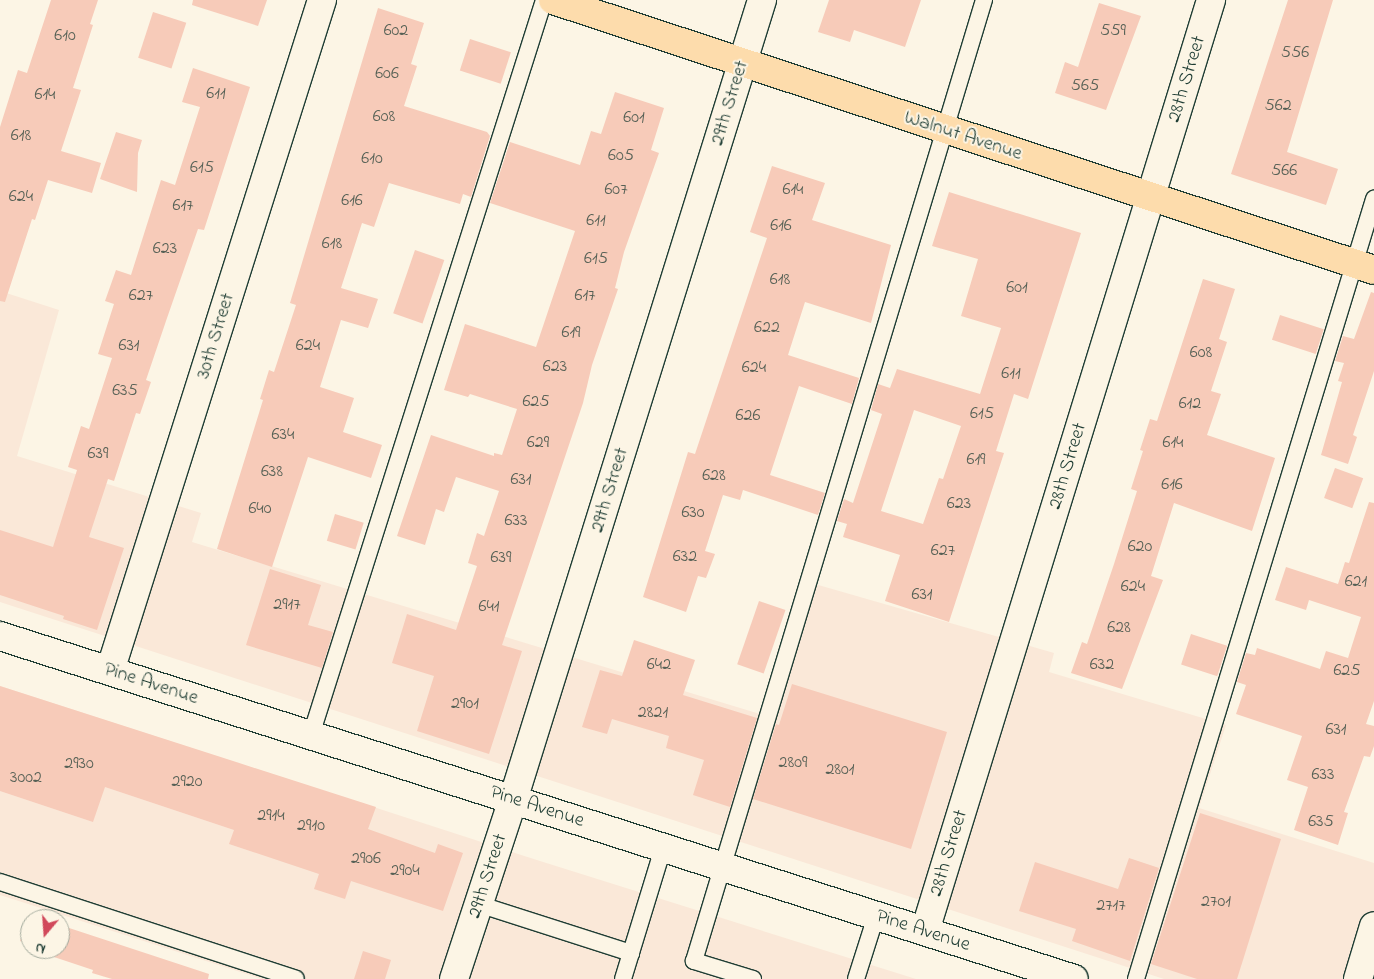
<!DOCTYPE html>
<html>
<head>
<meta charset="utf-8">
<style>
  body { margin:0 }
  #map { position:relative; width:1374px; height:979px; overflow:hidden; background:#fcf5e5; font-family:"Indie Flower",sans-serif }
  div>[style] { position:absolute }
  .built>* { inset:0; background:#fae8d8 }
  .building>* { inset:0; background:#f7cbb9; transform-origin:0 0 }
  .roads { filter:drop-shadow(1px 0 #1f3d34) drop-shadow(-1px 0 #1f3d34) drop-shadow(0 1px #1f3d34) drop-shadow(0 -1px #1f3d34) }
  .service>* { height:16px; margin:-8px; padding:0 8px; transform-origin:8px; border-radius:8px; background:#fcf5e5 }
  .minor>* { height:28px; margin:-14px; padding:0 14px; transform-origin:14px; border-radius:14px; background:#fcf5e5 }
  .secondary>* { height:28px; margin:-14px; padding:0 14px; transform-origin:14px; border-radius:14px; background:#fcf5e5 }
  .primary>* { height:28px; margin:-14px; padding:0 14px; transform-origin:14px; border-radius:14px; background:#fddcac }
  span { translate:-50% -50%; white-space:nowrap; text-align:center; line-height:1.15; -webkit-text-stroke:4px #fcf5e5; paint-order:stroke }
  .number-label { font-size:18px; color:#556055 }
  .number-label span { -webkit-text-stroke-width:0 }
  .street-label { font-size:20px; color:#1f3d34 }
  .north { position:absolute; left:20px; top:909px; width:50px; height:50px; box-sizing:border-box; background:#fcf5e5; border:1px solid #a4ab9e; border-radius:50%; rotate:198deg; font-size:14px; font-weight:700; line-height:20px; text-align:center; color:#1f3d34 }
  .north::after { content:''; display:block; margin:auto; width:18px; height:22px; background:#d1495b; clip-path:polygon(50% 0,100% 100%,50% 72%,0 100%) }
</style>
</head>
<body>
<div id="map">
  <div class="built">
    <i style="clip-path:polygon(0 291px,59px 310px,17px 456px,201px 513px,192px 542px,760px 714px,801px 580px,1054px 653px,1049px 672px,1226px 725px,1199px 808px,1374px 863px,1374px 979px,1164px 979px,0 602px)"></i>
    <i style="clip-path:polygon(0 686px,540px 861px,916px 979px,262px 979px,0 895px)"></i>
  </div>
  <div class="building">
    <i style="clip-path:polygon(51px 0,98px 0,90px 24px,93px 25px,73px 88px,81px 90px,61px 151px,101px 163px,92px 193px,48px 180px,35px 220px,32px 219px,5px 302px,0 301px,0 127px,18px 70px,27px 73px)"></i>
    <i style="clip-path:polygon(193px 0,267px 0,258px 26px,192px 5px)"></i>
    <i style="clip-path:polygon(829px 0,921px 0,905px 47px,854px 30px,850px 42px,818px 32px)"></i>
    <i style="clip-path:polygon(1288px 0,1333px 0,1287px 152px,1338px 169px,1326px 205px,1231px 174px)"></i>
    <i style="clip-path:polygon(1099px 3px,1141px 16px,1106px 110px,1055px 93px,1065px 62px,1078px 67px)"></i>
    <i style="clip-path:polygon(378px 8px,424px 23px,411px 64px,417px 66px,404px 106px,487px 132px,490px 136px,471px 197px,463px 194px,460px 204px,389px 183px,374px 227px,362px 223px,341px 288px,378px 299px,368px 328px,341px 320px,320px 387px,354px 398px,343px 432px,382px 445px,371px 478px,308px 457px,272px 567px,217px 549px,263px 400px,260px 399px,269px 370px,274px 372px,296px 305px,290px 303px)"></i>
    <i style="left:153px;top:12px;width:35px;height:48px;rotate:18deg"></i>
    <i style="left:470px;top:39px;width:43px;height:33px;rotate:18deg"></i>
    <i style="clip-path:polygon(193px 68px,250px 87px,204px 230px,198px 229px,166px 321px,146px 380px,151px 382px,140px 414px,136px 413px,114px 481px,108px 479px,89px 537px,124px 548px,97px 630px,63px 619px,64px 616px,0 595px,0 530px,53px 547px,77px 470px,68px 467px,81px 426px,89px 429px,112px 358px,98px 354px,114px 304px,105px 301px,116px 270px,131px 275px,161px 180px,175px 185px,200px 107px,182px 102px)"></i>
    <i style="clip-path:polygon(615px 92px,664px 108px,651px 150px,659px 153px,624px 252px,615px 288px,618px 289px,592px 365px,583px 403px,502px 645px,522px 651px,489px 754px,417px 731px,434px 676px,392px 663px,407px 614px,456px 630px,477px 566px,468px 563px,477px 533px,484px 536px,499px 491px,456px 477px,444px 512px,436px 509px,425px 545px,397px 536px,431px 435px,494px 456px,494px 453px,502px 455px,517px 409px,470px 394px,468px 397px,444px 390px,465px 324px,536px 347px,575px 231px,490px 203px,510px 142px,580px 165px,591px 131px,601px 134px)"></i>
    <i style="clip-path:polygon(116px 132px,142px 140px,138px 153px,137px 192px,100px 179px)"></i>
    <i style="clip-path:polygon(772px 166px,825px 183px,812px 220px,891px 245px,871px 323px,805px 302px,788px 355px,859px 378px,852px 404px,799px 386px,770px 475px,825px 493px,818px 515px,743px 490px,740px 500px,723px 495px,705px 551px,715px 554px,706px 578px,698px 576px,686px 612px,643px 597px,688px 452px,695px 454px,767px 238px,750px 232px)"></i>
    <i style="clip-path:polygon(evenodd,949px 192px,1081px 233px,1028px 399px,1014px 394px,996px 451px,1004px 453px,949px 622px,885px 601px,900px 555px,843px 537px,847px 524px,837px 521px,844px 499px,853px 503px,882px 414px,871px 410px,878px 384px,890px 388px,897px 369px,980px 394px,1001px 328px,961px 316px,978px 259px,932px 246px,949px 192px,914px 410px,961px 426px,943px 479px,939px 478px,923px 524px,881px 511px,914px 410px)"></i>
    <i style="left:415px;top:250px;width:31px;height:67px;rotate:19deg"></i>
    <i style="clip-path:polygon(1203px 279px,1235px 289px,1219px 339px,1227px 342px,1211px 391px,1221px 394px,1207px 435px,1275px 458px,1252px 531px,1174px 503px,1151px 576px,1163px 580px,1122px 689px,1071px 673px,1082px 642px,1087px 644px,1114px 564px,1137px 491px,1131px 489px,1143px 451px,1140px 450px,1150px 419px,1157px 421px)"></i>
    <i style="clip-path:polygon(1371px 292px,1374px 293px,1374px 371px,1353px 435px,1357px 437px,1348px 464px,1321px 455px,1342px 382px,1338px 381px,1344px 363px,1335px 361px,1343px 336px,1354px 339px)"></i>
    <i style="left:1280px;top:315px;width:46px;height:26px;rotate:18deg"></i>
    <i style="left:1335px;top:468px;width:30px;height:32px;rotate:20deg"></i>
    <i style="clip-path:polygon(1369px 502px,1374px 503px,1374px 701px,1366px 724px,1374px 726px,1374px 746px,1370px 757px,1364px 756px,1344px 812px,1348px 813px,1338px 845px,1294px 830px,1308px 787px,1287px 780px,1302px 736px,1236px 714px,1246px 685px,1237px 682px,1246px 653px,1255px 655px,1257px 648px,1320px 669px,1326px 651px,1348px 658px,1361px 617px,1309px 600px,1306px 610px,1275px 600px,1286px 567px,1338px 584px,1345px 562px,1349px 563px)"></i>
    <i style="left:335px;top:514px;width:30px;height:28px;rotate:17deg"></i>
    <i style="clip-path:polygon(270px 569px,321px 585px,308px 625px,333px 632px,322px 668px,246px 645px)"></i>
    <i style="left:759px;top:601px;width:28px;height:67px;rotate:19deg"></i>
    <i style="left:1191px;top:634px;width:38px;height:32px;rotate:18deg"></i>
    <i style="clip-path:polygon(634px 640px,695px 660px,683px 695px,757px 718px,730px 807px,693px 795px,704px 760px,666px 748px,669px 736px,612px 719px,607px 734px,582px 727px,600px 670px,622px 676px)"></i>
    <i style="clip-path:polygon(792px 684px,947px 732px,911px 849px,753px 799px,776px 724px,779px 725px)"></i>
    <i style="clip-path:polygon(0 686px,376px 807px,368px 829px,435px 853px,438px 844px,463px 853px,443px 911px,351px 881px,345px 899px,314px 889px,319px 874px,229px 844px,234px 830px,105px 787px,93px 822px,0 791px)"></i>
    <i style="clip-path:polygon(1200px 813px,1281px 839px,1237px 979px,1197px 979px,1151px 964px)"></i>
    <i style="clip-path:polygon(1129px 858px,1159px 868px,1130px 961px,1072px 941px,1076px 929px,1019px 911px,1035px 862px,1118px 889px)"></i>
    <i style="clip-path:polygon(29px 915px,42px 919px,30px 919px,30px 944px,20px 941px)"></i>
    <i style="clip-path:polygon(60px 925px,209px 974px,208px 979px,112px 979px,92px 973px,93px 970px,54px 957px,56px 953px,44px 949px,60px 949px)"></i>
    <i style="clip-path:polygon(363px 951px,391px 960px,385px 979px,354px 979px)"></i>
  </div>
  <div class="roads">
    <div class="service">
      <i style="left:311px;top:735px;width:771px;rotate:-72.41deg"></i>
      <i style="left:0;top:882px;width:311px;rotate:18.1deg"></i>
      <i style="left:478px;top:904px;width:161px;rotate:17.8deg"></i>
      <i style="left:623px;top:979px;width:137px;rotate:-73deg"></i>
      <i style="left:753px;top:979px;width:62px;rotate:-163deg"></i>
      <i style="left:694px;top:961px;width:1004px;rotate:-73.21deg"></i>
      <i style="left:856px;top:979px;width:66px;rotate:-72.4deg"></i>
      <i style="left:1136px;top:979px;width:816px;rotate:-73.03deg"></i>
    </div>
    <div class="minor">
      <i style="left:110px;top:671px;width:704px;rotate:-72.47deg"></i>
      <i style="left:925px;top:931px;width:974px;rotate:-72.92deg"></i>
      <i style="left:454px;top:979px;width:188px;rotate:-71.8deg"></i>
      <i style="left:513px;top:800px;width:838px;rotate:-72.71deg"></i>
      <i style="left:1358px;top:979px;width:55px;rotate:-73.2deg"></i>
    </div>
    <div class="secondary">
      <i style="left:0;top:636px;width:1127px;rotate:17.71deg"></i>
    </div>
    <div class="primary">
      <i style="left:553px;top:0;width:864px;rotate:18.2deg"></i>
    </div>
  </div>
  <div class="number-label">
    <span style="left:396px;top:31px">602</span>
    <span style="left:1113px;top:31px">559</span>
    <span style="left:65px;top:36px">610</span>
    <span style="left:1295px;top:53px">556</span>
    <span style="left:387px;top:74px">606</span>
    <span style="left:1085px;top:86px">565</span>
    <span style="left:216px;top:94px">611</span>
    <span style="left:45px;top:95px">614</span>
    <span style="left:1278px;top:106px">562</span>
    <span style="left:384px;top:117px">608</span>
    <span style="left:634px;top:118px">601</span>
    <span style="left:21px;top:136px">618</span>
    <span style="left:621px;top:156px">605</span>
    <span style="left:372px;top:159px">610</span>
    <span style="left:202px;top:168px">615</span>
    <span style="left:1284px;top:171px">566</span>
    <span style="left:616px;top:190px">607</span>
    <span style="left:793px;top:190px">614</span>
    <span style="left:21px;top:197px">624</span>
    <span style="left:352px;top:201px">616</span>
    <span style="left:183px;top:206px">617</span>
    <span style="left:596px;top:221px">611</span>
    <span style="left:781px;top:226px">616</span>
    <span style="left:332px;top:244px">618</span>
    <span style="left:165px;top:249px">623</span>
    <span style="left:596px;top:259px">615</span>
    <span style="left:780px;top:280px">618</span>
    <span style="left:1017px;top:288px">601</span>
    <span style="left:141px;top:296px">627</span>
    <span style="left:585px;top:296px">617</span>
    <span style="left:767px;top:328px">622</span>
    <span style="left:571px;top:333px">619</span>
    <span style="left:129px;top:346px">631</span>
    <span style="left:308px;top:346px">624</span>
    <span style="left:1201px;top:353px">608</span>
    <span style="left:555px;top:367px">623</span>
    <span style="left:754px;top:368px">624</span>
    <span style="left:1011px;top:374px">611</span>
    <span style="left:125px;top:391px">635</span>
    <span style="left:536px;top:402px">625</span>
    <span style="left:1190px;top:404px">612</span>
    <span style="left:982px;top:414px">615</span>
    <span style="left:748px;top:416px">626</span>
    <span style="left:283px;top:435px">634</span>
    <span style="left:538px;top:443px">629</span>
    <span style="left:1173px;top:443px">614</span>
    <span style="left:98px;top:454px">639</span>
    <span style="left:976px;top:460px">619</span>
    <span style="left:272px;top:472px">638</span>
    <span style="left:714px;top:476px">628</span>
    <span style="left:521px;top:480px">631</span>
    <span style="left:1172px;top:485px">616</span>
    <span style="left:959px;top:504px">623</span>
    <span style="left:260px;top:509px">640</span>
    <span style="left:693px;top:513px">630</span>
    <span style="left:516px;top:521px">633</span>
    <span style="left:1140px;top:547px">620</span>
    <span style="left:943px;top:551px">627</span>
    <span style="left:685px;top:557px">632</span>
    <span style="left:501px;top:558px">639</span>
    <span style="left:1356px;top:582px">621</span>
    <span style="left:1133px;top:587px">624</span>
    <span style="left:922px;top:595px">631</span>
    <span style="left:287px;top:605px">2917</span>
    <span style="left:489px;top:607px">641</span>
    <span style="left:1119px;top:628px">628</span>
    <span style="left:659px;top:665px">642</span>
    <span style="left:1102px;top:665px">632</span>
    <span style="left:1347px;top:671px">625</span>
    <span style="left:465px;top:704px">2901</span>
    <span style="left:653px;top:713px">2821</span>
    <span style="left:1336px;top:730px">631</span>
    <span style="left:793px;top:763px">2809</span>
    <span style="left:79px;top:764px">2930</span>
    <span style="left:840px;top:770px">2801</span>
    <span style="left:1323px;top:775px">633</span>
    <span style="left:26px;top:778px">3002</span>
    <span style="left:187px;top:782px">2920</span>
    <span style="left:271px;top:816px">2914</span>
    <span style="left:1321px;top:822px">635</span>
    <span style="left:311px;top:826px">2910</span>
    <span style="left:366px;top:859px">2906</span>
    <span style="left:405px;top:871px">2904</span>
    <span style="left:1216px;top:902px">2701</span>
    <span style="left:1111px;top:906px">2717</span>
  </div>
  <div class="street-label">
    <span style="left:1187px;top:79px;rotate:-73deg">28th Street</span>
    <span style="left:730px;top:103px;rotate:-73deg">29th Street</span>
    <span style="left:963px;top:136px;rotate:18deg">Walnut Avenue</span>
    <span style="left:216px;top:336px;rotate:-73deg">30th Street</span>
    <span style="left:1068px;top:466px;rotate:-73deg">28th Street</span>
    <span style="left:610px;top:490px;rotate:-73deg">29th Street</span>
    <span style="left:151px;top:684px;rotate:18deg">Pine Avenue</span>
    <span style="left:537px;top:807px;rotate:18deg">Pine Avenue</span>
    <span style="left:949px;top:853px;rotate:-73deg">28th Street</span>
    <span style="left:488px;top:876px;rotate:-72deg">29th Street</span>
    <span style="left:923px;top:931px;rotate:18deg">Pine Avenue</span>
  </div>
  <div class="north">N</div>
</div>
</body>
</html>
